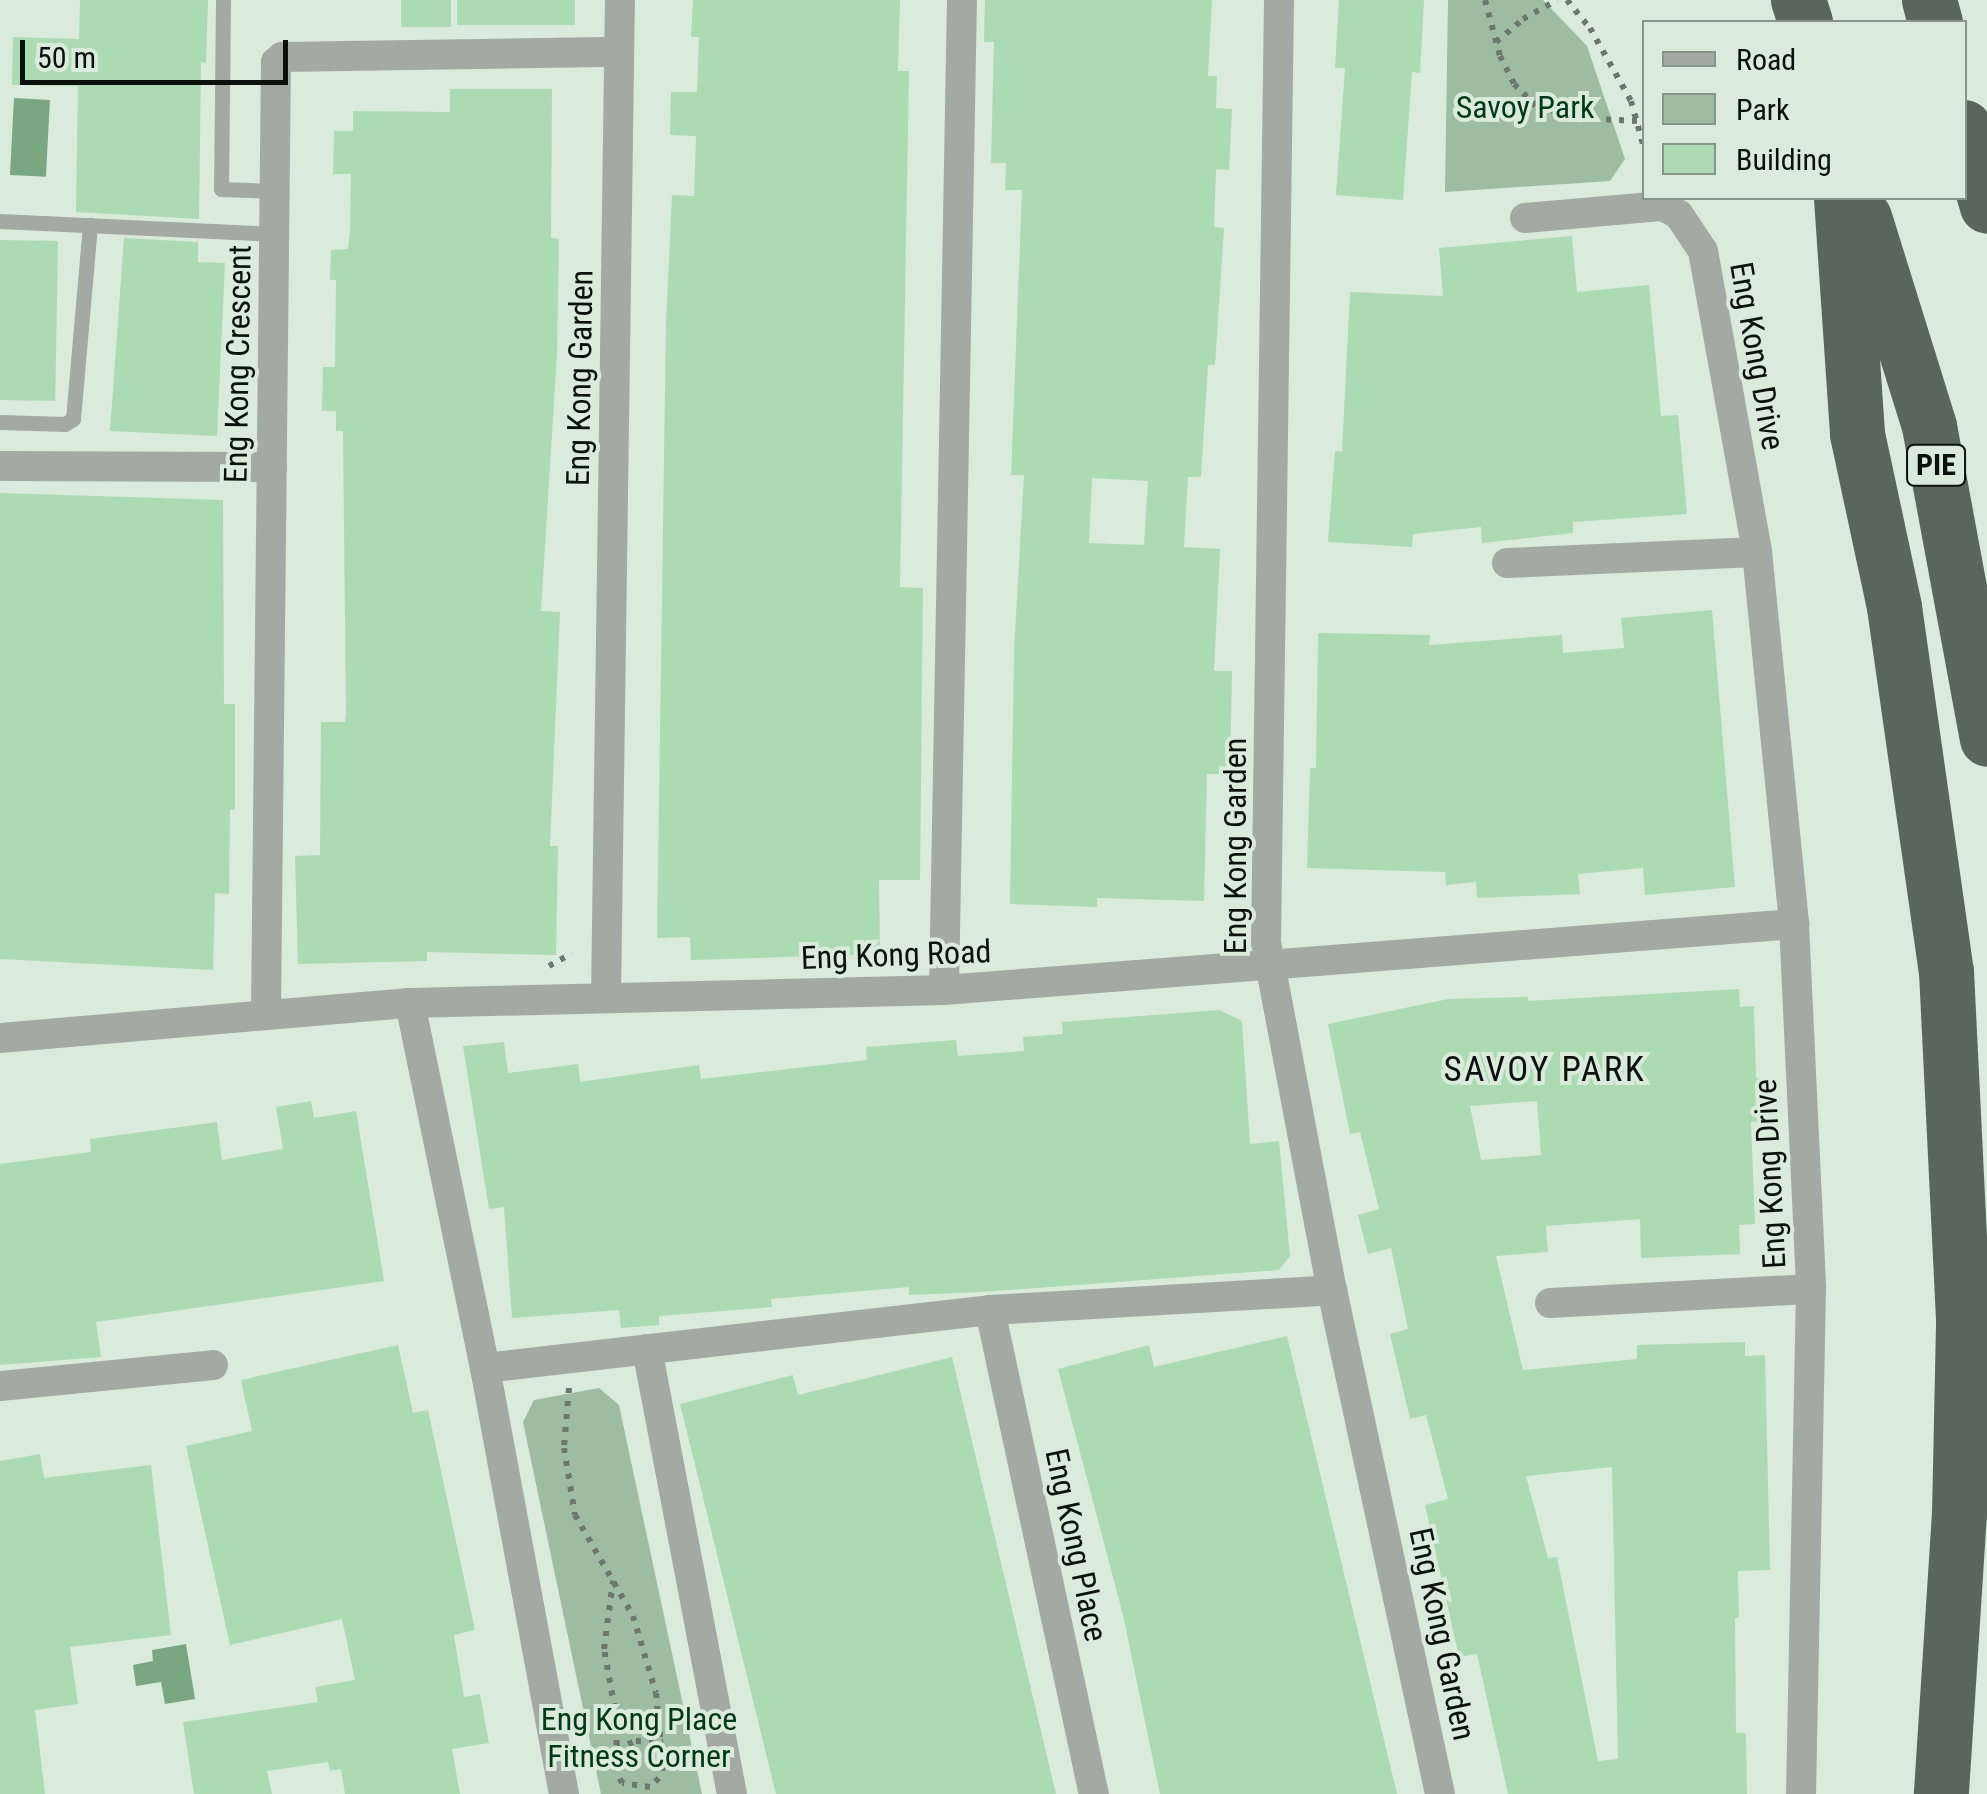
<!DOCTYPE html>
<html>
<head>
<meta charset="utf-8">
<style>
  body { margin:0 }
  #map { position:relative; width:1987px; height:1794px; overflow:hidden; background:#daebdc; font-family:"Roboto Condensed",sans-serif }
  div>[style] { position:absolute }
  .green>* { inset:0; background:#9ebca2 }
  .water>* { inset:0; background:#7aa681; transform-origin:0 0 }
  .building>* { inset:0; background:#acdab3; transform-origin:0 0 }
  .path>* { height:6px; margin-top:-3px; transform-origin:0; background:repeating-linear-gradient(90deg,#6c776d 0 5px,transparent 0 13px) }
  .service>* { height:15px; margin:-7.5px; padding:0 7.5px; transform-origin:7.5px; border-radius:7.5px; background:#a3aaa4 }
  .minor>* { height:30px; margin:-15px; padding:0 15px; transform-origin:15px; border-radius:15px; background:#a3aaa4 }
  .motorway>* { height:55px; margin:-27.5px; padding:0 27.5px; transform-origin:27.5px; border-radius:27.5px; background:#58675a }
  span { translate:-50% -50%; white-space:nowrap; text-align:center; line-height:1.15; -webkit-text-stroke:8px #daebdc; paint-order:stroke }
  .shield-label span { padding:2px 8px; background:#daebdc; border:2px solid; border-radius:8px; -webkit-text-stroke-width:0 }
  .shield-label { font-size:30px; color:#0b110c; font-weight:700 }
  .park-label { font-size:32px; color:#033915 }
  .street-label { font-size:32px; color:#0b110c }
  .neighbourhood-label { font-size:35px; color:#0b110c; letter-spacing:2.5px }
  .legend { position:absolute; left:1642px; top:20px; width:325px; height:180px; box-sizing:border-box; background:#daebdc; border:2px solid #879489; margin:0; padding:12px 18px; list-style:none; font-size:30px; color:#0b110c }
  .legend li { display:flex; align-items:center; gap:20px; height:50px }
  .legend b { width:50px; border:2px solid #879489 }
  .scale { position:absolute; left:20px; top:40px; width:268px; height:45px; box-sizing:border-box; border:5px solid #0b110c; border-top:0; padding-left:12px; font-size:30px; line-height:35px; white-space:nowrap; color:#0b110c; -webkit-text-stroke:8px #daebdc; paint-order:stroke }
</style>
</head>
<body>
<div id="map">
  <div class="green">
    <i style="clip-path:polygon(1448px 0,1543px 0,1587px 46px,1625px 159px,1610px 181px,1445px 192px)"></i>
    <i style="clip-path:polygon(599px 1388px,619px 1405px,702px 1794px,601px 1794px,523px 1422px,534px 1400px)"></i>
  </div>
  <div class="water">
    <i style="left:14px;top:98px;width:36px;height:77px;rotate:3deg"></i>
    <i style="clip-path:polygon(186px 1644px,195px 1699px,165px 1704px,161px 1682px,136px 1686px,133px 1665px,153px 1661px,152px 1650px)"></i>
  </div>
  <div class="building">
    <i style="clip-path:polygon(80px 0,208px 0,206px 63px,201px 62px,199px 219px,76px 212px,78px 86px,12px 85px,13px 37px,79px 39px)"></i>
    <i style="left:401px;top:0;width:50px;height:27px"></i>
    <i style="left:457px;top:0;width:118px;height:25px"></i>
    <i style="clip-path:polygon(693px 0,900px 0,898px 71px,909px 71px,900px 587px,923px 588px,920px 880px,879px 880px,880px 954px,691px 960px,690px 937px,657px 938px,666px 323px,672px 195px,694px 196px,696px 136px,670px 135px,671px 92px,697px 92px,699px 37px,691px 37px)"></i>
    <i style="clip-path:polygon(evenodd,985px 0,1212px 0,1208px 76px,1217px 76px,1216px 108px,1232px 109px,1229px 170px,1216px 169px,1214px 227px,1224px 228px,1215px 365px,1208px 365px,1201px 477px,1188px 477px,1184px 547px,1220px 549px,1214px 671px,1232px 671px,1230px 774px,1207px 774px,1204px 901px,1097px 898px,1097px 907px,1010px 904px,1014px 651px,1024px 475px,1011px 475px,1022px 190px,1005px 190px,1006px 163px,991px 163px,994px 42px,984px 42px,985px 0,1092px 478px,1148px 481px,1144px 545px,1089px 543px,1092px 478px)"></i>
    <i style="clip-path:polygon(1339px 0,1424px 0,1420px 73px,1412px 72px,1403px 200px,1336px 195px,1345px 68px,1335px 68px)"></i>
    <i style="clip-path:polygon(450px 89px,552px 89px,551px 238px,559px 239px,557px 354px,541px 611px,560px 612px,550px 846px,558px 846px,556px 955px,427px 952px,427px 961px,298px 964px,295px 856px,320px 855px,321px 722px,345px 722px,346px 713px,343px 431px,336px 431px,336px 411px,322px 411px,323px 367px,335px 367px,336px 280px,330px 280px,331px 250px,348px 249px,350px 231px,351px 174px,333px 174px,334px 131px,353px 131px,353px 111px,450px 112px)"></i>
    <i style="clip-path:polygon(1572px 236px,1577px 292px,1649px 285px,1661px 416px,1678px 415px,1687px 514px,1573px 522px,1573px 533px,1482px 543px,1481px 527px,1413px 534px,1412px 547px,1328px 542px,1335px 451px,1342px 452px,1350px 292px,1443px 296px,1439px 248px)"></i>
    <i style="clip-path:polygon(124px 238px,198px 242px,198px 262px,225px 263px,217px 436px,110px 431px)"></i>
    <i style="left:0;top:240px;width:58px;height:160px;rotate:1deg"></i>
    <i style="clip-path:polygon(0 493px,223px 500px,224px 704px,235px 704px,235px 810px,230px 810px,229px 894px,215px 893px,213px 970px,0 959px)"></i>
    <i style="clip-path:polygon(1712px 610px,1735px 887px,1645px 895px,1643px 868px,1578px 874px,1580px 894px,1477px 898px,1476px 882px,1446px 885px,1445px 872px,1307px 868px,1310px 768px,1316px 768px,1318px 633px,1430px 635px,1429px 645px,1562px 635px,1563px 653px,1624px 648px,1621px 618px)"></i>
    <i style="clip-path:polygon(evenodd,1739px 989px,1740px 1007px,1754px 1006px,1756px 1078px,1762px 1078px,1764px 1122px,1751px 1122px,1755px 1224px,1739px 1225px,1740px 1254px,1641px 1258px,1640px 1219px,1546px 1226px,1548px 1252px,1496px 1256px,1523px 1370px,1637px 1359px,1637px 1345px,1745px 1342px,1745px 1356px,1765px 1355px,1770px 1570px,1738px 1571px,1739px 1618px,1735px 1618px,1736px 1733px,1746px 1733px,1747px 1794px,1508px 1794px,1477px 1654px,1459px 1657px,1425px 1505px,1448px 1499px,1426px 1415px,1410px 1419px,1390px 1334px,1408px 1329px,1391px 1248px,1368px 1254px,1358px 1215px,1379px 1209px,1360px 1132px,1350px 1134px,1328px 1024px,1448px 999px,1528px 997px,1528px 1001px,1739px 989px,1537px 1101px,1541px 1155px,1481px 1160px,1470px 1106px,1537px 1101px,1739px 989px,1612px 1467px,1618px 1759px,1598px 1761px,1557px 1557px,1548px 1558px,1526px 1476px,1612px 1467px)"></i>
    <i style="clip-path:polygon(1219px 1010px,1242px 1021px,1250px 1144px,1279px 1141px,1290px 1256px,1279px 1270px,982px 1292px,909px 1295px,909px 1287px,771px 1299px,772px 1307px,659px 1316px,659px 1325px,621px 1328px,619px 1310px,512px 1318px,504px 1207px,489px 1209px,463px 1046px,504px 1042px,508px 1073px,578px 1064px,580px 1082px,699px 1065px,701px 1079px,867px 1060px,866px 1047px,956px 1040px,958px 1056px,1024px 1051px,1023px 1037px,1063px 1034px,1062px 1022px)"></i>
    <i style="clip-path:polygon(311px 1101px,314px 1118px,356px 1111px,384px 1281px,96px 1322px,101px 1357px,0 1365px,0 1164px,91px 1152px,90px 1139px,217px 1122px,222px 1160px,283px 1149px,276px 1107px)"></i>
    <i style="clip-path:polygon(1287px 1336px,1397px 1794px,1160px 1794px,1123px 1615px,1058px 1369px,1149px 1345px,1154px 1367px)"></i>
    <i style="clip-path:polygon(398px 1345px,413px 1413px,428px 1410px,475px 1630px,454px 1635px,464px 1697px,480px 1694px,489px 1743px,452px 1749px,460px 1794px,345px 1794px,341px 1769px,330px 1771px,328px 1762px,267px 1771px,272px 1794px,194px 1794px,183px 1722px,318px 1702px,315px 1687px,355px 1680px,342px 1619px,230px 1645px,186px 1446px,252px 1431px,241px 1380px)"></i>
    <i style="clip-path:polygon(952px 1357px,1056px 1794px,776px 1794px,680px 1404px,793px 1375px,798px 1395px)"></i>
    <i style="clip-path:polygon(40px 1454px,44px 1478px,151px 1465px,171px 1635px,70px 1647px,78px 1704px,35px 1710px,45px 1794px,0 1794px,0 1461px)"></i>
  </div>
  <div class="path">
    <i style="left:1485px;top:0;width:58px;rotate:75deg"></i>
    <i style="left:1500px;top:56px;width:31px;rotate:63deg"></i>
    <i style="left:1514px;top:84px;width:31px;rotate:45deg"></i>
    <i style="left:1536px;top:106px;width:46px;rotate:15.3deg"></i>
    <i style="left:1580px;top:118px;width:57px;rotate:3deg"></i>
    <i style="left:1567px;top:0;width:36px;rotate:51deg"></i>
    <i style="left:1590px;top:28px;width:84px;rotate:60.7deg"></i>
    <i style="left:1631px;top:101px;width:49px;rotate:74.5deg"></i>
    <i style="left:1496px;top:42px;width:35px;rotate:-40deg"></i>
    <i style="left:1523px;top:19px;width:39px;rotate:-29deg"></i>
    <i style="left:549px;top:966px;width:26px;rotate:-29deg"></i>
    <i style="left:569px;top:1388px;width:60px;rotate:94.8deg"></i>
    <i style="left:564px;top:1448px;width:68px;rotate:80.7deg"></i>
    <i style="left:575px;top:1515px;width:116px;rotate:60.1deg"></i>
    <i style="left:633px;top:1616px;width:80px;rotate:73.4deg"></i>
    <i style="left:656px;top:1693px;width:73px;rotate:84.5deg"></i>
    <i style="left:663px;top:1766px;width:13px;rotate:108deg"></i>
    <i style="left:659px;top:1778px;width:13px;rotate:135deg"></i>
    <i style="left:650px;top:1787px;width:28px;rotate:-172deg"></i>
    <i style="left:622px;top:1783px;width:13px;rotate:-117deg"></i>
    <i style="left:616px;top:1771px;width:50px;rotate:-88.9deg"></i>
    <i style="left:617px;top:1721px;width:73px;rotate:-100.2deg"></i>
    <i style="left:604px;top:1649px;width:69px;rotate:-82.5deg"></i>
    <i style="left:616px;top:1749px;width:22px;rotate:-22deg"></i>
    <i style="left:636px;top:1741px;width:27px;rotate:2deg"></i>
  </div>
  <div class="service">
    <i style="left:223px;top:0;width:189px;rotate:90.6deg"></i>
    <i style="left:221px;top:189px;width:53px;rotate:2.2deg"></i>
    <i style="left:0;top:221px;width:274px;rotate:2.7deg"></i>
    <i style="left:0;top:422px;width:65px;rotate:1.8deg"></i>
    <i style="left:65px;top:424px;width:9px;rotate:-32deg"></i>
    <i style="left:73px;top:419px;width:195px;rotate:-85deg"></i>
  </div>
  <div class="minor">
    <i style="left:1279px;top:0;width:942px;rotate:90.79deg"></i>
    <i style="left:1266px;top:942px;width:354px;rotate:79.3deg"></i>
    <i style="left:1332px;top:1290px;width:515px;rotate:77.91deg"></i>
    <i style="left:1525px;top:218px;width:139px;rotate:-5deg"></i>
    <i style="left:1663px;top:206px;width:18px;rotate:29deg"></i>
    <i style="left:1679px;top:215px;width:43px;rotate:56.3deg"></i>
    <i style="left:1703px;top:251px;width:306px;rotate:79.8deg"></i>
    <i style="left:1757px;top:552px;width:374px;rotate:84.3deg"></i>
    <i style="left:1794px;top:924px;width:365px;rotate:87.3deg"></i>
    <i style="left:1811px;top:1289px;width:505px;rotate:91.13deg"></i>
    <i style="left:0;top:466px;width:272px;rotate:0.2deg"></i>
    <i style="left:1507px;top:563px;width:250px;rotate:-2.5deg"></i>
    <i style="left:944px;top:990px;width:990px;rotate:-88.96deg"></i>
    <i style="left:606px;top:997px;width:997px;rotate:-89.2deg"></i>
    <i style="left:410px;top:1003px;width:373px;rotate:78.4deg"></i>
    <i style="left:485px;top:1368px;width:433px;rotate:79.5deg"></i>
    <i style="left:266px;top:1013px;width:951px;rotate:-89.4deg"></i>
    <i style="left:276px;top:62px;width:8px;rotate:-40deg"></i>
    <i style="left:282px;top:57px;width:337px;rotate:-0.9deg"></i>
    <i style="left:0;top:1038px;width:411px;rotate:-4.9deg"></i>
    <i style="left:410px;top:1003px;width:534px;rotate:-1.39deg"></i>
    <i style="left:944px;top:990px;width:853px;rotate:-4.44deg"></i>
    <i style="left:1550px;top:1303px;width:261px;rotate:-3.1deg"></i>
    <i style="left:990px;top:1310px;width:495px;rotate:77.9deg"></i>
    <i style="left:647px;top:1349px;width:453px;rotate:79.2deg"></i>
    <i style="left:485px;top:1368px;width:508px;rotate:-6.55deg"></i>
    <i style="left:990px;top:1310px;width:343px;rotate:-3.3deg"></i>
    <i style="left:0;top:1386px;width:214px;rotate:-5.6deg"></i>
  </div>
  <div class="motorway">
    <i style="left:1798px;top:0;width:23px;rotate:72deg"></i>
    <i style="left:1929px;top:0;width:23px;rotate:75deg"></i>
    <i style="left:1964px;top:127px;width:82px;rotate:73.8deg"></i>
    <i style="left:1841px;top:198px;width:237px;rotate:86.1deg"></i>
    <i style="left:1857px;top:434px;width:177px;rotate:77.9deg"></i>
    <i style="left:1894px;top:607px;width:368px;rotate:81.9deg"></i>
    <i style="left:1946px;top:971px;width:353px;rotate:87.2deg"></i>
    <i style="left:1963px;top:1324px;width:189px;rotate:91.2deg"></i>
    <i style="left:1959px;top:1513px;width:282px;rotate:93.7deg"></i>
    <i style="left:1864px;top:217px;width:219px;rotate:72.7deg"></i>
    <i style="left:1929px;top:426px;width:318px;rotate:79.5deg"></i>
  </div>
  <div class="shield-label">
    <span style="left:1936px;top:465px">PIE</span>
  </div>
  <div class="park-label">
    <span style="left:1525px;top:107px">Savoy Park</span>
    <span style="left:639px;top:1738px">Eng Kong Place<br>Fitness Corner</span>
  </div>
  <div class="street-label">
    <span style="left:1757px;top:356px;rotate:80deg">Eng Kong Drive</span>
    <span style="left:238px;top:364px;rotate:-89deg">Eng Kong Crescent</span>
    <span style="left:580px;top:378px;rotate:-89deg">Eng Kong Garden</span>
    <span style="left:1235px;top:846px;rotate:-90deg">Eng Kong Garden</span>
    <span style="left:896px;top:955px;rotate:-2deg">Eng Kong Road</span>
    <span style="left:1770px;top:1174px;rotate:-93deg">Eng Kong Drive</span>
    <span style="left:1076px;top:1545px;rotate:78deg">Eng Kong Place</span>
    <span style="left:1442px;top:1634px;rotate:78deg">Eng Kong Garden</span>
  </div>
  <div class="neighbourhood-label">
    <span style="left:1545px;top:1070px">SAVOY PARK</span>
  </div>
  <ul class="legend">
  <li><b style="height:12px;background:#a3aaa4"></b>Road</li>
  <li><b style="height:28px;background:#9ebca2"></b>Park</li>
  <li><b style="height:28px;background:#acdab3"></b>Building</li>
  </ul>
  <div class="scale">50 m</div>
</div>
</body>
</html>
